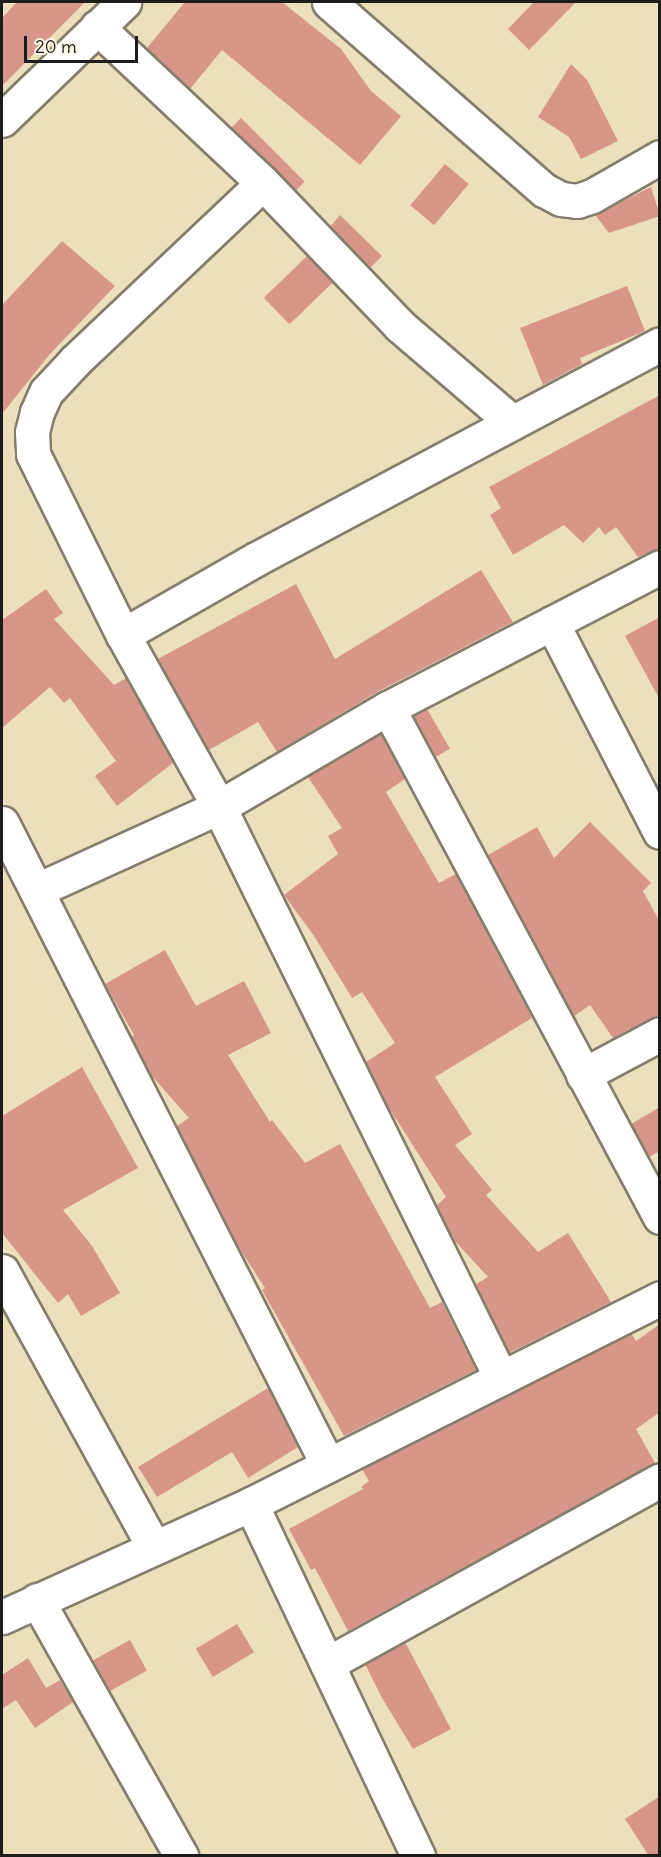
<!DOCTYPE html>
<html>
<head>
<meta charset="utf-8">
<style>
  body { margin:0 }
  #map { position:relative; width:661px; height:1857px; overflow:hidden; background:#ecdfbc; font-family:Delius,sans-serif }
  div>[style] { position:absolute }
  .building>* { inset:0; background:#d8968a; transform-origin:0 0 }
  .roads { filter:drop-shadow(2px 0 #847e6c) drop-shadow(-2px 0 #847e6c) drop-shadow(0 2px #847e6c) drop-shadow(0 -2px #847e6c) }
  .minor>* { height:33px; margin:-16.5px; padding:0 16.5px; transform-origin:16.5px; border-radius:16.5px; background:#fff }
  span { translate:-50% -50%; white-space:nowrap; text-align:center; line-height:1.15; -webkit-text-stroke:4.5px #fcf5e5; paint-order:stroke }
  .frame { position:absolute; inset:0; border:3px solid #1c1c1c; pointer-events:none }
  .scale { position:absolute; left:24px; top:36px; width:114px; height:27px; box-sizing:border-box; border:3px solid #1c1c1c; border-top:0; padding-left:8px; font-size:18px; line-height:21px; white-space:nowrap; color:#1c1c1c; -webkit-text-stroke:4px #fcf5e5; paint-order:stroke }
</style>
</head>
<body>
<div id="map">
  <div class="building">
    <i style="clip-path:polygon(17px 2px,85px 2px,2px 86px,2px 18px)"></i>
    <i style="clip-path:polygon(185px 2px,282px 2px,341px 49px,371px 91px,401px 116px,360px 165px,222px 50px,190px 89px,147px 48px)"></i>
    <i style="clip-path:polygon(534px 2px,576px 2px,529px 50px,508px 29px)"></i>
    <i style="clip-path:polygon(571px 64px,587px 80px,618px 141px,581px 159px,569px 137px,538px 117px)"></i>
    <i style="left:241px;top:118px;width:90px;height:13px;rotate:45deg"></i>
    <i style="left:445px;top:164px;width:31px;height:54px;rotate:40deg"></i>
    <i style="clip-path:polygon(651px 187px,660px 216px,609px 233px,595px 215px)"></i>
    <i style="clip-path:polygon(340px 215px,382px 256px,370px 268px,331px 226px)"></i>
    <i style="clip-path:polygon(62px 241px,115px 286px,50px 354px,2px 414px,2px 305px)"></i>
    <i style="left:307px;top:256px;width:37px;height:60px;rotate:46deg"></i>
    <i style="clip-path:polygon(627px 286px,645px 331px,580px 358px,582px 364px,543px 385px,520px 328px)"></i>
    <i style="clip-path:polygon(660px 395px,660px 548px,638px 557px,616px 527px,605px 535px,599px 527px,583px 543px,564px 525px,513px 555px,490px 515px,501px 508px,489px 487px)"></i>
    <i style="clip-path:polygon(481px 570px,513px 622px,379px 691px,277px 752px,258px 722px,209px 750px,158px 659px,296px 584px,335px 659px)"></i>
    <i style="clip-path:polygon(46px 589px,63px 613px,54px 619px,114px 685px,126px 678px,173px 763px,117px 806px,95px 776px,116px 761px,70px 698px,64px 703px,50px 687px,2px 728px,2px 620px)"></i>
    <i style="clip-path:polygon(660px 617px,660px 700px,625px 636px)"></i>
    <i style="left:427px;top:709px;width:46px;height:16px;rotate:60deg"></i>
    <i style="clip-path:polygon(381px 734px,405px 779px,386px 792px,439px 883px,456px 874px,532px 1018px,435px 1077px,472px 1134px,455px 1145px,492px 1190px,486px 1195px,538px 1252px,568px 1233px,611px 1302px,509px 1353px,476px 1284px,488px 1277px,454px 1240px,437px 1205px,446px 1197px,387px 1105px,366px 1062px,395px 1043px,362px 992px,352px 998px,314px 936px,284px 895px,338px 854px,328px 836px,342px 828px,308px 777px)"></i>
    <i style="clip-path:polygon(590px 822px,651px 883px,643px 891px,660px 922px,660px 1015px,613px 1038px,590px 1005px,574px 1016px,488px 855px,537px 827px,554px 858px)"></i>
    <i style="clip-path:polygon(165px 950px,196px 1006px,244px 981px,271px 1033px,228px 1055px,270px 1122px,272px 1120px,305px 1163px,340px 1144px,430px 1308px,442px 1302px,476px 1370px,344px 1436px,262px 1290px,265px 1288px,238px 1246px,177px 1126px,189px 1118px,151px 1075px,132px 1037px,134px 1035px,105px 984px)"></i>
    <i style="clip-path:polygon(82px 1067px,138px 1168px,63px 1210px,92px 1246px,120px 1293px,81px 1316px,68px 1294px,58px 1303px,2px 1233px,2px 1116px)"></i>
    <i style="clip-path:polygon(660px 1107px,660px 1151px,649px 1157px,631px 1124px)"></i>
    <i style="clip-path:polygon(660px 1324px,660px 1412px,636px 1429px,655px 1463px,348px 1631px,315px 1568px,311px 1570px,289px 1529px,363px 1489px,361px 1487px,369px 1481px,362px 1469px,631px 1333px,636px 1341px)"></i>
    <i style="clip-path:polygon(268px 1388px,298px 1447px,248px 1478px,232px 1452px,157px 1497px,138px 1467px)"></i>
    <i style="left:237px;top:1624px;width:33px;height:48px;rotate:59deg"></i>
    <i style="left:130px;top:1640px;width:35px;height:43px;rotate:61deg"></i>
    <i style="clip-path:polygon(405px 1642px,451px 1729px,413px 1749px,382px 1698px,365px 1664px)"></i>
    <i style="clip-path:polygon(28px 1658px,46px 1688px,60px 1680px,73px 1702px,35px 1728px,16px 1700px,2px 1709px,2px 1675px)"></i>
    <i style="clip-path:polygon(660px 1796px,660px 1856px,649px 1856px,625px 1819px)"></i>
  </div>
  <div class="roads">
    <div class="minor">
      <i style="left:329px;top:2px;width:286px;rotate:41.2deg"></i>
      <i style="left:544px;top:190px;width:19px;rotate:28deg"></i>
      <i style="left:561px;top:199px;width:16px;rotate:7deg"></i>
      <i style="left:577px;top:201px;width:16px;rotate:-18deg"></i>
      <i style="left:592px;top:196px;width:78px;rotate:-29.8deg"></i>
      <i style="left:97px;top:27px;width:228px;rotate:43.2deg"></i>
      <i style="left:263px;top:183px;width:198px;rotate:46.2deg"></i>
      <i style="left:400px;top:326px;width:148px;rotate:40.6deg"></i>
      <i style="left:2px;top:120px;width:170px;rotate:-44deg"></i>
      <i style="left:263px;top:183px;width:259px;rotate:136.6deg"></i>
      <i style="left:75px;top:361px;width:42px;rotate:133.1deg"></i>
      <i style="left:46px;top:392px;width:22px;rotate:114deg"></i>
      <i style="left:37px;top:412px;width:21px;rotate:104deg"></i>
      <i style="left:32px;top:432px;width:22px;rotate:87deg"></i>
      <i style="left:33px;top:454px;width:202px;rotate:63.6deg"></i>
      <i style="left:123px;top:635px;width:197px;rotate:60.8deg"></i>
      <i style="left:219px;top:807px;width:637px;rotate:63.72deg"></i>
      <i style="left:552px;top:623px;width:235px;rotate:62.7deg"></i>
      <i style="left:123px;top:635px;width:155px;rotate:-29.7deg"></i>
      <i style="left:258px;top:558px;width:455px;rotate:-28deg"></i>
      <i style="left:388px;top:708px;width:577px;rotate:61.88deg"></i>
      <i style="left:2px;top:823px;width:720px;rotate:63.08deg"></i>
      <i style="left:37px;top:890px;width:200px;rotate:-24.5deg"></i>
      <i style="left:219px;top:807px;width:196px;rotate:-30.4deg"></i>
      <i style="left:388px;top:708px;width:306px;rotate:-27.4deg"></i>
      <i style="left:583px;top:1075px;width:87px;rotate:-28deg"></i>
      <i style="left:2px;top:1271px;width:316px;rotate:61.2deg"></i>
      <i style="left:251px;top:1504px;width:390px;rotate:64.6deg"></i>
      <i style="left:37px;top:1600px;width:294px;rotate:60.6deg"></i>
      <i style="left:2px;top:1617px;width:273px;rotate:-24.4deg"></i>
      <i style="left:251px;top:1504px;width:458px;rotate:-26.7deg"></i>
      <i style="left:327px;top:1664px;width:380px;rotate:-28.9deg"></i>
    </div>
  </div>
  <div class="frame"></div>
  <div class="scale">20 m</div>
</div>
</body>
</html>
